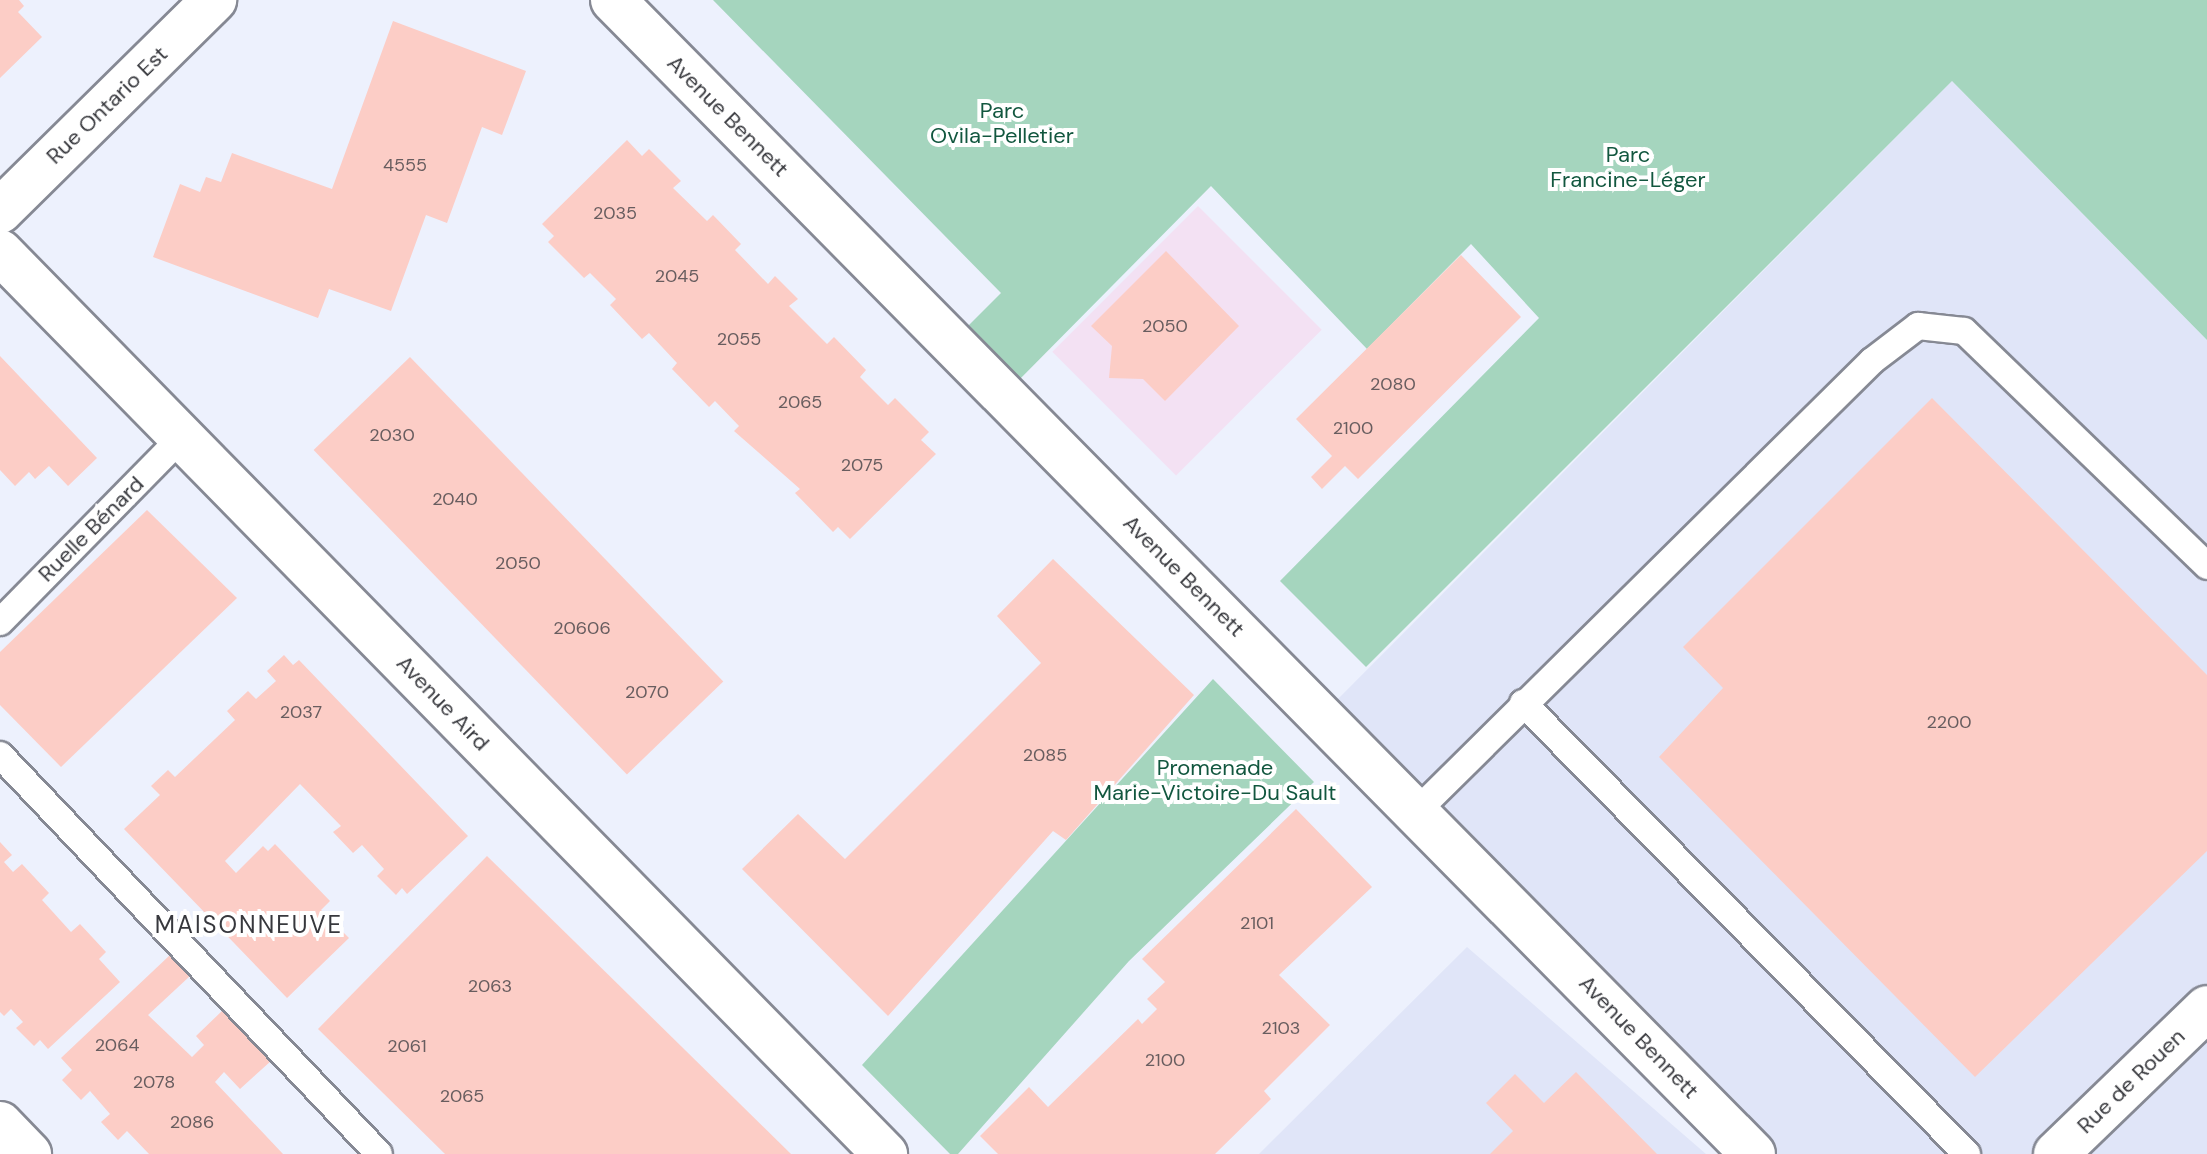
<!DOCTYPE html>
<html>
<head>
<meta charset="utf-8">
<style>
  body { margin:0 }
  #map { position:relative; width:2207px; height:1154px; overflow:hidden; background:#edf1fd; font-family:"DM Sans",sans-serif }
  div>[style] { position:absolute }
  .built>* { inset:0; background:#e0e5f8 }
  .education>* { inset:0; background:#f3e1f3; transform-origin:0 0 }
  .green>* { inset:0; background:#a5d5be }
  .building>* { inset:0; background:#fccdc6; transform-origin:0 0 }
  .roads { filter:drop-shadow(2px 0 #868994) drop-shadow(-2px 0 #868994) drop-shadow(0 2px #868994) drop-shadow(0 -2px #868994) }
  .service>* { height:26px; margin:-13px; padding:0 13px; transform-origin:13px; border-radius:13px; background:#fff }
  .minor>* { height:44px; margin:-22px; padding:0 22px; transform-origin:22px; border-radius:22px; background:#fff }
  .secondary>* { height:44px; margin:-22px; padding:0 22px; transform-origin:22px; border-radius:22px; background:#fff }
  span { translate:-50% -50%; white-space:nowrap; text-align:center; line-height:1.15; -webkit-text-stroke:8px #fff; paint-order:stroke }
  .number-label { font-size:18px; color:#685d5f }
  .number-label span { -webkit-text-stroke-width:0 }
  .street-label { font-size:22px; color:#37383d }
  .park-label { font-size:22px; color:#12573f }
  .neighbourhood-label { font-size:24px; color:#37383d; letter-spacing:2px }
</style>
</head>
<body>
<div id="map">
  <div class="built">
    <i style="clip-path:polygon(1952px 81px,2207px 340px,2207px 1154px,1753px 1154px,1329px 708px)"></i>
    <i style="clip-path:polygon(1467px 947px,1706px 1154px,1259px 1154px)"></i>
  </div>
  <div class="education">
    <i style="left:1198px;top:206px;width:175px;height:206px;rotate:45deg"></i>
  </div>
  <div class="green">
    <i style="clip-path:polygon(713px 0,2207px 0,2207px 340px,1952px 81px,1366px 667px,1280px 581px,1539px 318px,1471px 244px,1367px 349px,1211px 186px,1004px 395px,951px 343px,1001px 293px)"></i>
    <i style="clip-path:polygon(1213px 679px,1314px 782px,1129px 961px,958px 1154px,950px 1154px,862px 1065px)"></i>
  </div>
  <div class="building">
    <i style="clip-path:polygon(0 0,19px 0,24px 6px,18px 12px,42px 37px,0 78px)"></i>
    <i style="clip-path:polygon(393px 21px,526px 71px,502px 135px,482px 127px,447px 223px,426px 215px,391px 311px,329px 289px,318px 318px,153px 257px,180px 184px,200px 192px,206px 177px,221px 182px,232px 153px,332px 189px)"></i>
    <i style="clip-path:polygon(627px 140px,642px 156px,649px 149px,681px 181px,673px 188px,707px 221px,713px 215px,741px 244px,735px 250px,768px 284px,775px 276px,798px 299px,789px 306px,827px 344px,834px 337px,866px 370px,860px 377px,888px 405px,895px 398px,929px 432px,921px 440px,936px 454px,850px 539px,838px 527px,833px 532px,795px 493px,800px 489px,734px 431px,739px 426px,715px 401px,709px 407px,672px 369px,677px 363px,649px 333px,642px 339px,610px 305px,616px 299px,590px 273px,584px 278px,548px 242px,554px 236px,542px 224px)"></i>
    <i style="clip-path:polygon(1166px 251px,1239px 326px,1165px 401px,1143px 379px,1109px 378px,1112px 346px,1091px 326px)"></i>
    <i style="clip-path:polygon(1461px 255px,1521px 317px,1358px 479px,1345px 466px,1322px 489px,1311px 477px,1332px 456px,1296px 419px)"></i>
    <i style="clip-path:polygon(0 356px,97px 458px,68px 486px,49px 466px,35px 479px,29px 472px,15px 486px,0 470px)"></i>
    <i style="left:410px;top:357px;width:451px;height:134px;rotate:46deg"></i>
    <i style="clip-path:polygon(1932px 398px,2207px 675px,2207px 851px,1975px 1077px,1659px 757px,1723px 688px,1683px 647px)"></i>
    <i style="clip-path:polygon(147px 510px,237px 598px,61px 767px,0 705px,0 652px)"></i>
    <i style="clip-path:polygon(1053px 559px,1194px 695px,1066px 840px,1053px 831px,888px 1016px,742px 869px,798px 814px,845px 859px,1041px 663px,997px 616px)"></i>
    <i style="clip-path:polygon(284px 655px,293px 665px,299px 660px,468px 836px,407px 894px,402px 888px,396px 895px,377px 876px,384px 869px,362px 845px,353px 853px,333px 832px,341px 826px,300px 784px,225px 861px,236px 873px,263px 846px,268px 851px,275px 844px,330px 901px,321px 910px,349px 938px,287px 998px,124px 829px,160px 795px,151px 786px,168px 770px,175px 777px,235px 720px,227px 711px,248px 691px,256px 699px,276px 681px,267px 671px)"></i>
    <i style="clip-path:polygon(1296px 809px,1372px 887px,1279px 975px,1330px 1025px,1264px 1091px,1271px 1099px,1215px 1154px,998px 1154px,980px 1136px,1029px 1087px,1048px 1107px,1138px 1019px,1142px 1024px,1157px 1009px,1147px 999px,1165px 982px,1142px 959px)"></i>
    <i style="clip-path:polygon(0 842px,12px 855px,4px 862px,13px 872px,22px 864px,49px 893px,42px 900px,71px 932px,80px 924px,106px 952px,99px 959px,120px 982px,48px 1049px,40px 1040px,34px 1046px,16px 1028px,23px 1022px,11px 1009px,4px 1016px,0 1012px)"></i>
    <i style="clip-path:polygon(487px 856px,576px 943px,791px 1154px,445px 1154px,318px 1029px)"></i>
    <i style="clip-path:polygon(170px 955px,190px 976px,148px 1015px,192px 1057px,204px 1045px,196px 1036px,223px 1010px,271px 1061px,240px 1089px,224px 1072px,215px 1082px,283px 1154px,149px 1154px,127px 1131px,118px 1140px,101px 1122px,110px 1114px,90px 1091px,81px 1100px,62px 1080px,72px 1070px,61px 1058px)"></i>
    <i style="clip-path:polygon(1576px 1072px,1657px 1154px,1490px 1154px,1513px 1131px,1486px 1103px,1515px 1074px,1544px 1103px)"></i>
  </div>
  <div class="roads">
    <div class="service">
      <i style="left:0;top:622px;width:260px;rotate:-45.5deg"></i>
      <i style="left:1523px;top:703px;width:633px;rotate:45.45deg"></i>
      <i style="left:0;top:755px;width:550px;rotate:46.47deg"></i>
      <i style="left:1417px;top:811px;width:640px;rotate:-44.68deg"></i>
      <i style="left:1872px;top:361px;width:58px;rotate:-37.3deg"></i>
      <i style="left:1918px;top:326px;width:46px;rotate:6.2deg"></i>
      <i style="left:1964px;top:331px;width:338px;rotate:44deg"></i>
    </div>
    <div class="minor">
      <i style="left:613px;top:0;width:1622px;rotate:45.35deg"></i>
      <i style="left:0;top:252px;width:1264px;rotate:45.55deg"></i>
      <i style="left:0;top:1124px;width:42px;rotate:46deg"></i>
      <i style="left:2056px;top:1154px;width:210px;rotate:-44deg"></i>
    </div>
    <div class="secondary">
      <i style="left:0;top:211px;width:301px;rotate:-44.6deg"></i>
    </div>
  </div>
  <div class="number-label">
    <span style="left:405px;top:165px">4555</span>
    <span style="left:615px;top:213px">2035</span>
    <span style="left:677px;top:276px">2045</span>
    <span style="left:1165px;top:326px">2050</span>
    <span style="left:739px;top:339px">2055</span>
    <span style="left:1393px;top:384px">2080</span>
    <span style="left:800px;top:402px">2065</span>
    <span style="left:1353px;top:428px">2100</span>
    <span style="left:392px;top:435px">2030</span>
    <span style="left:862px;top:465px">2075</span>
    <span style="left:455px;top:499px">2040</span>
    <span style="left:518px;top:563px">2050</span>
    <span style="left:582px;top:628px">20606</span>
    <span style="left:647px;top:692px">2070</span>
    <span style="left:301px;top:712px">2037</span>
    <span style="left:1949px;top:722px">2200</span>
    <span style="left:1045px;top:755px">2085</span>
    <span style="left:1257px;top:923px">2101</span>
    <span style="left:490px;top:986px">2063</span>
    <span style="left:1281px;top:1028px">2103</span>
    <span style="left:117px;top:1045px">2064</span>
    <span style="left:407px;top:1046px">2061</span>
    <span style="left:1165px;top:1060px">2100</span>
    <span style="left:154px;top:1082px">2078</span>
    <span style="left:462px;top:1096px">2065</span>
    <span style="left:192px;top:1122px">2086</span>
  </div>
  <div class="street-label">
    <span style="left:107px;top:105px;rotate:-44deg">Rue Ontario Est</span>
    <span style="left:728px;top:116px;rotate:45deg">Avenue Bennett</span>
    <span style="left:91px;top:529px;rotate:-45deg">Ruelle Bénard</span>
    <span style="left:1184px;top:576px;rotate:45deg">Avenue Bennett</span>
    <span style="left:443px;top:703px;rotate:46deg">Avenue Aird</span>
    <span style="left:1639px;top:1037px;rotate:46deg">Avenue Bennett</span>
    <span style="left:2131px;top:1081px;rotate:-44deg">Rue de Rouen</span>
  </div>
  <div class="park-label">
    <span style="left:1002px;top:123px">Parc<br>Ovila-Pelletier</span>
    <span style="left:1628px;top:167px">Parc<br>Francine-Léger</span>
    <span style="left:1215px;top:780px">Promenade<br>Marie-Victoire-Du Sault</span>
  </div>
  <div class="neighbourhood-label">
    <span style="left:249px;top:925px">MAISONNEUVE</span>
  </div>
</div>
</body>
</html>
